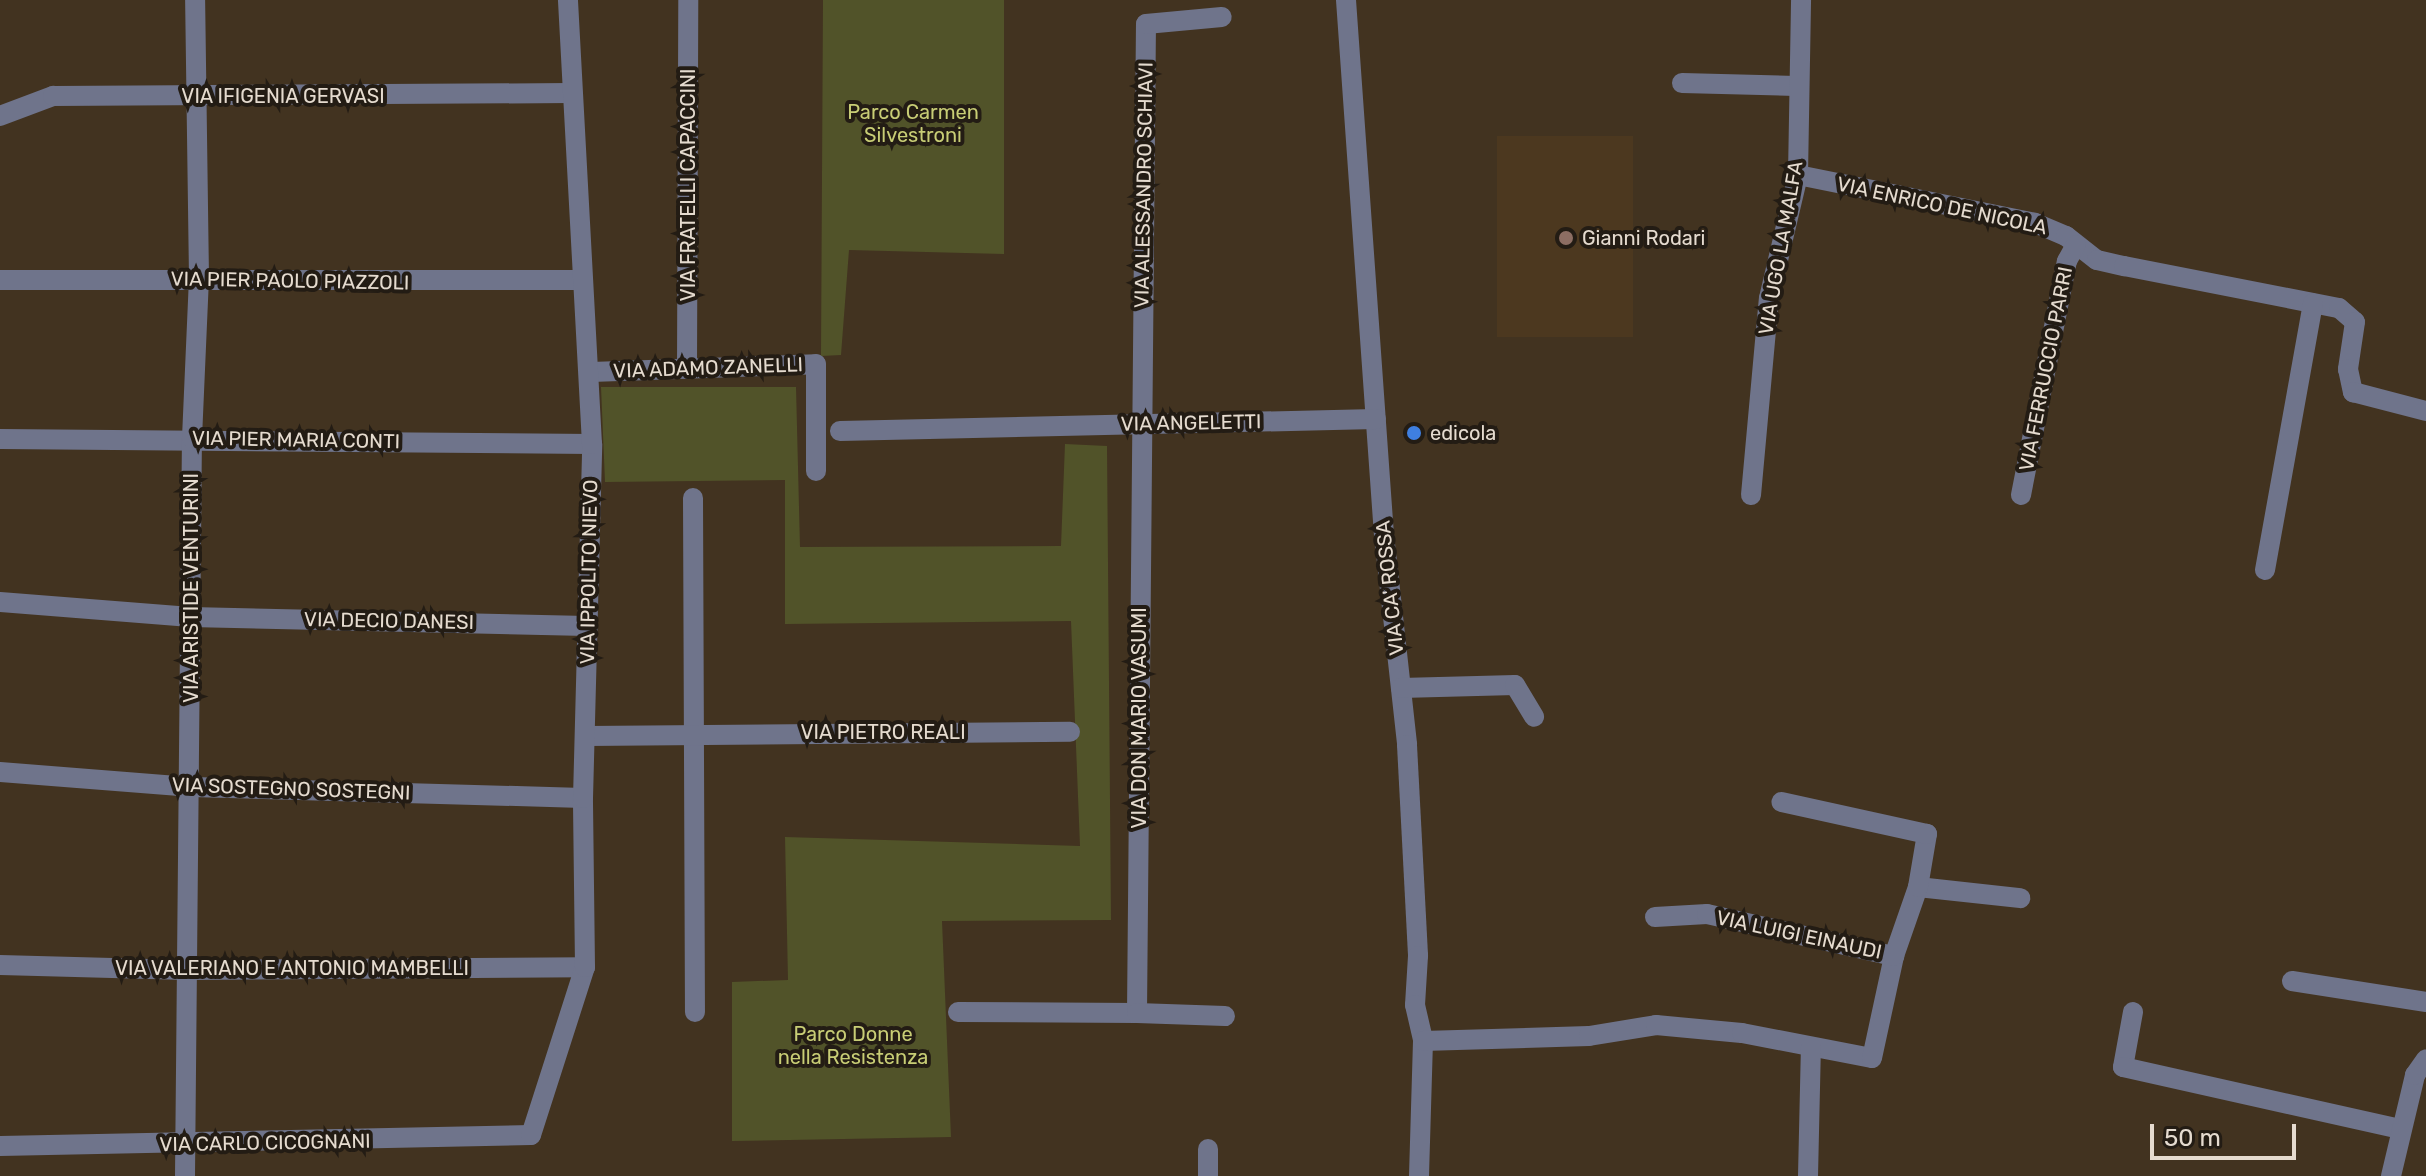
<!DOCTYPE html>
<html>
<head>
<meta charset="utf-8">
<style>
  body { margin:0 }
  #map { position:relative; width:2426px; height:1176px; overflow:hidden; background:#423320; font-family:Rubik,sans-serif }
  div>[style] { position:absolute }
  .built>* { inset:0; background:#4c381f; transform-origin:0 0 }
  .green>* { inset:0; background:#515329 }
  .minor>* { height:20px; margin:-10px; padding:0 10px; transform-origin:10px; border-radius:10px; background:#6f748b }
  .dots>* { width:22px; height:22px; translate:-50% -50%; box-sizing:border-box; border:4px solid #231c14; border-radius:50% }
  span { translate:-50% -50%; white-space:nowrap; text-align:center; line-height:1.15; -webkit-text-stroke:8px #231c14; paint-order:stroke }
  .street-label { font-size:20px; color:#e5dbcf }
  .park-label { font-size:20px; color:#c8cd75 }
  .poi-label { font-size:20px; color:#e5dbcf }
  .left { translate:0 -50%; text-align:left }
  .scale { position:absolute; left:2150px; top:1124px; width:146px; height:36px; box-sizing:border-box; border:4px solid #e5dbcf; border-top:0; padding-left:10px; font-size:24px; line-height:28px; white-space:nowrap; color:#e5dbcf; -webkit-text-stroke:6px #231c14; paint-order:stroke }
</style>
</head>
<body>
<div id="map">
  <div class="built">
    <i style="left:1633px;top:136px;width:201px;height:136px;rotate:90deg"></i>
  </div>
  <div class="green">
    <i style="clip-path:polygon(823px 0,1004px 0,1004px 254px,849px 250px,841px 355px,821px 356px)"></i>
    <i style="clip-path:polygon(601px 387px,796px 387px,800px 547px,1061px 546px,1065px 444px,1107px 446px,1111px 920px,942px 921px,951px 1137px,732px 1141px,732px 982px,788px 980px,785px 837px,1080px 846px,1071px 621px,785px 624px,785px 480px,605px 482px)"></i>
  </div>
  <div class="minor">
    <i style="left:1346px;top:0;width:536px;rotate:85.94deg"></i>
    <i style="left:1384px;top:535px;width:211px;rotate:83.7deg"></i>
    <i style="left:1407px;top:745px;width:211px;rotate:87deg"></i>
    <i style="left:1418px;top:956px;width:49px;rotate:93.5deg"></i>
    <i style="left:1415px;top:1005px;width:37px;rotate:77deg"></i>
    <i style="left:1423px;top:1041px;width:135px;rotate:91.7deg"></i>
    <i style="left:1682px;top:83px;width:114px;rotate:1.5deg"></i>
    <i style="left:0;top:116px;width:57px;rotate:-20.7deg"></i>
    <i style="left:53px;top:96px;width:518px;rotate:-0.33deg"></i>
    <i style="left:1798px;top:175px;width:242px;rotate:11.4deg"></i>
    <i style="left:2035px;top:223px;width:34px;rotate:23deg"></i>
    <i style="left:2066px;top:236px;width:39px;rotate:38deg"></i>
    <i style="left:2097px;top:260px;width:28px;rotate:13deg"></i>
    <i style="left:2124px;top:266px;width:219px;rotate:11.1deg"></i>
    <i style="left:2339px;top:308px;width:21px;rotate:41deg"></i>
    <i style="left:2355px;top:322px;width:48px;rotate:98.5deg"></i>
    <i style="left:2348px;top:369px;width:24px;rotate:78deg"></i>
    <i style="left:2353px;top:392px;width:75px;rotate:14.6deg"></i>
    <i style="left:0;top:280px;width:580px"></i>
    <i style="left:687px;top:369px;width:369px;rotate:-89.8deg"></i>
    <i style="left:591px;top:372px;width:225px;rotate:-2deg"></i>
    <i style="left:816px;top:364px;width:107px;rotate:90deg"></i>
    <i style="left:840px;top:431px;width:536px;rotate:-1.28deg"></i>
    <i style="left:0;top:439px;width:592px;rotate:0.48deg"></i>
    <i style="left:1751px;top:495px;width:198px;rotate:-84.8deg"></i>
    <i style="left:1769px;top:298px;width:126px;rotate:-76.7deg"></i>
    <i style="left:1798px;top:175px;width:175px;rotate:-89deg"></i>
    <i style="left:2021px;top:495px;width:238px;rotate:-78.9deg"></i>
    <i style="left:2067px;top:261px;width:18px;rotate:-61deg"></i>
    <i style="left:693px;top:498px;width:514px;rotate:89.78deg"></i>
    <i style="left:2265px;top:570px;width:271px;rotate:-79.8deg"></i>
    <i style="left:0;top:602px;width:191px;rotate:4.5deg"></i>
    <i style="left:190px;top:617px;width:397px;rotate:1.3deg"></i>
    <i style="left:1401px;top:688px;width:114px;rotate:-1.5deg"></i>
    <i style="left:1515px;top:685px;width:37px;rotate:59deg"></i>
    <i style="left:587px;top:736px;width:483px;rotate:-0.5deg"></i>
    <i style="left:0;top:772px;width:193px;rotate:4.5deg"></i>
    <i style="left:192px;top:787px;width:391px;rotate:1.6deg"></i>
    <i style="left:1918px;top:887px;width:103px;rotate:6.2deg"></i>
    <i style="left:1655px;top:917px;width:52px;rotate:-3.3deg"></i>
    <i style="left:1707px;top:914px;width:192px;rotate:12.7deg"></i>
    <i style="left:0;top:965px;width:187px;rotate:1.5deg"></i>
    <i style="left:187px;top:970px;width:398px;rotate:-0.4deg"></i>
    <i style="left:2292px;top:981px;width:136px;rotate:8.9deg"></i>
    <i style="left:958px;top:1012px;width:179px;rotate:0.3deg"></i>
    <i style="left:1137px;top:1013px;width:989px;rotate:-89.48deg"></i>
    <i style="left:1146px;top:24px;width:76px;rotate:-5.3deg"></i>
    <i style="left:2133px;top:1012px;width:56px;rotate:100.3deg"></i>
    <i style="left:2123px;top:1067px;width:284px;rotate:12.6deg"></i>
    <i style="left:1137px;top:1013px;width:88px;rotate:2deg"></i>
    <i style="left:1423px;top:1041px;width:166px;rotate:-1.7deg"></i>
    <i style="left:1589px;top:1036px;width:68px;rotate:-9.3deg"></i>
    <i style="left:1656px;top:1025px;width:86px;rotate:5.3deg"></i>
    <i style="left:1742px;top:1033px;width:132px;rotate:10.9deg"></i>
    <i style="left:1872px;top:1058px;width:104px;rotate:-77.8deg"></i>
    <i style="left:1894px;top:956px;width:73px;rotate:-70.8deg"></i>
    <i style="left:1918px;top:887px;width:54px;rotate:-80.4deg"></i>
    <i style="left:1927px;top:834px;width:149px;rotate:-167.6deg"></i>
    <i style="left:0;top:1146px;width:531px;rotate:-1.19deg"></i>
    <i style="left:531px;top:1135px;width:176px;rotate:-72.2deg"></i>
    <i style="left:585px;top:967px;width:169px;rotate:-90.7deg"></i>
    <i style="left:583px;top:798px;width:354px;rotate:-88.5deg"></i>
    <i style="left:592px;top:444px;width:445px;rotate:-93.1deg"></i>
    <i style="left:1208px;top:1149px;width:27px;rotate:90deg"></i>
    <i style="left:185px;top:1176px;width:738px;rotate:-89.46deg"></i>
    <i style="left:192px;top:438px;width:160px;rotate:-87.5deg"></i>
    <i style="left:199px;top:278px;width:278px;rotate:-90.8deg"></i>
    <i style="left:1808px;top:1176px;width:129px;rotate:-88.7deg"></i>
    <i style="left:2391px;top:1176px;width:104px;rotate:-76.6deg"></i>
    <i style="left:2415px;top:1075px;width:19px;rotate:-55deg"></i>
  </div>
  <div class="dots">
    <i style="left:1566px;top:238px;background:#8d6e63"></i>
    <i style="left:1414px;top:433px;background:#3f7fe0"></i>
  </div>
  <div class="street-label">
    <span style="left:283px;top:96px">VIA IFIGENIA GERVASI</span>
    <span style="left:688px;top:185px;rotate:-90deg">VIA FRATELLI CAPACCINI</span>
    <span style="left:1144px;top:185px;rotate:-89deg">VIA ALESSANDRO SCHIAVI</span>
    <span style="left:1942px;top:206px;rotate:12deg">VIA ENRICO DE NICOLA</span>
    <span style="left:1781px;top:248px;rotate:-80deg">VIA UGO LA MALFA</span>
    <span style="left:290px;top:281px;rotate:1deg">VIA PIER PAOLO PIAZZOLI</span>
    <span style="left:708px;top:368px;rotate:-2deg">VIA ADAMO ZANELLI</span>
    <span style="left:2046px;top:369px;rotate:-79deg">VIA FERRUCCIO PARRI</span>
    <span style="left:1191px;top:423px;rotate:-1deg">VIA ANGELETTI</span>
    <span style="left:296px;top:440px;rotate:1deg">VIA PIER MARIA CONTI</span>
    <span style="left:589px;top:572px;rotate:-89deg">VIA IPPOLITO NIEVO</span>
    <span style="left:191px;top:588px;rotate:-90deg">VIA ARISTIDE VENTURINI</span>
    <span style="left:1390px;top:588px;rotate:-96deg">VIA CA' ROSSA</span>
    <span style="left:389px;top:621px;rotate:1deg">VIA DECIO DANESI</span>
    <span style="left:1139px;top:718px;rotate:-90deg">VIA DON MARIO VASUMI</span>
    <span style="left:883px;top:732px">VIA PIETRO REALI</span>
    <span style="left:291px;top:789px;rotate:2deg">VIA SOSTEGNO SOSTEGNI</span>
    <span style="left:1799px;top:935px;rotate:12deg">VIA LUIGI EINAUDI</span>
    <span style="left:292px;top:968px">VIA VALERIANO E ANTONIO MAMBELLI</span>
    <span style="left:265px;top:1143px;rotate:-1deg">VIA CARLO CICOGNANI</span>
  </div>
  <div class="park-label">
    <span style="left:913px;top:124px">Parco Carmen<br>Silvestroni</span>
    <span style="left:853px;top:1046px">Parco Donne<br>nella Resistenza</span>
  </div>
  <div class="poi-label">
    <span class="left" style="left:1582px;top:238px">Gianni Rodari</span>
    <span class="left" style="left:1430px;top:433px">edicola</span>
  </div>
  <div class="scale">50 m</div>
</div>
</body>
</html>
